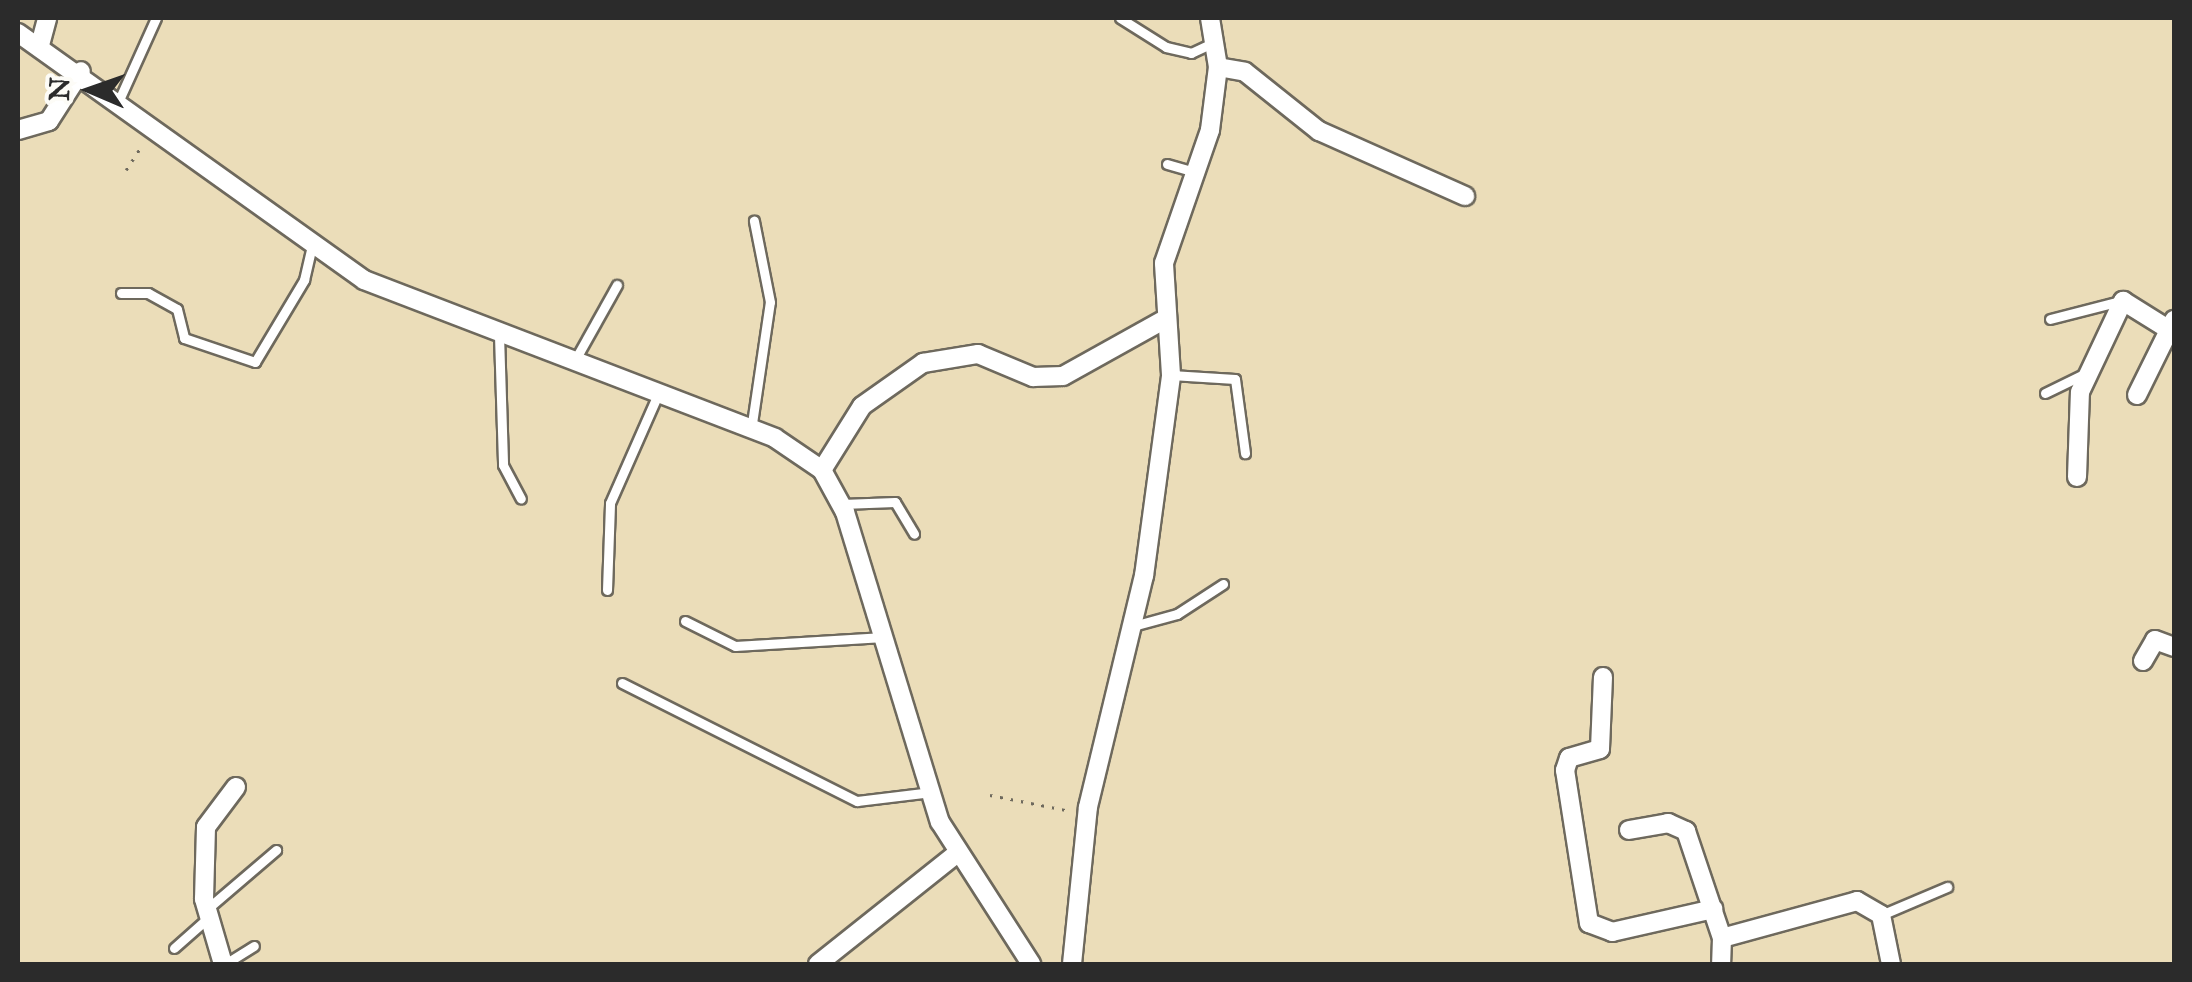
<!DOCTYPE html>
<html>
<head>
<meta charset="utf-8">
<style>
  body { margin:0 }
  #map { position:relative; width:2192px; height:982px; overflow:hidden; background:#ebddb9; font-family:"IM FELL Great Primer",serif }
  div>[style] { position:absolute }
  .path>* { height:2.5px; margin-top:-1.25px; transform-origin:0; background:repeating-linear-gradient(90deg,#6e695d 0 2.5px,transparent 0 10.5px) }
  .roads { filter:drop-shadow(2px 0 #6e695d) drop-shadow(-2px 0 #6e695d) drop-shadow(0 2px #6e695d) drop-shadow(0 -2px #6e695d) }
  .lane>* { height:9px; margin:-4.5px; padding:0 4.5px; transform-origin:4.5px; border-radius:4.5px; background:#fff }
  .street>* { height:18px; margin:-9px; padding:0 9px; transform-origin:9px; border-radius:9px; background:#fff }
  span { translate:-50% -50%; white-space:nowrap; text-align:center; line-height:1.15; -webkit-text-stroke:8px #fdfcf7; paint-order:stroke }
  .frame { position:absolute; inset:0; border:20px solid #2b2b2b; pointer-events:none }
  .north { position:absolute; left:40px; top:40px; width:100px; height:100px; -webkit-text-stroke:8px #fdfcf7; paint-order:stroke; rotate:272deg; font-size:28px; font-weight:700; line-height:40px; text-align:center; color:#2b2b2b }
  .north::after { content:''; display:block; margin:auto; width:35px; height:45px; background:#2b2b2b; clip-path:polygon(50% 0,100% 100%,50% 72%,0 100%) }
</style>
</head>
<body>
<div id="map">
  <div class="path">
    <i style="left:126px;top:170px;width:31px;rotate:-57deg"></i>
    <i style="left:990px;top:795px;width:83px;rotate:11.2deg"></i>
  </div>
  <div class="roads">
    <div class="lane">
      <i style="left:1120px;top:18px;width:54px;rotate:32.2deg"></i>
      <i style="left:1166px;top:47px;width:26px;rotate:13deg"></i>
      <i style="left:1191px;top:53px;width:23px;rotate:-25deg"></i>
      <i style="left:119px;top:100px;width:90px;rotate:-65.7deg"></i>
      <i style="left:1167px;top:164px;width:29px;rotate:16deg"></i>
      <i style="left:121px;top:293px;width:27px"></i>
      <i style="left:148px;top:293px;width:33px;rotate:29deg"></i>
      <i style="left:177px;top:309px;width:30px;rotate:76deg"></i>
      <i style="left:184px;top:338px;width:75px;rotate:18.7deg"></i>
      <i style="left:255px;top:362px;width:96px;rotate:-59.1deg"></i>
      <i style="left:304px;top:280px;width:37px;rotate:-77deg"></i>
      <i style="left:2050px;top:319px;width:72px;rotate:-14.4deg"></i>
      <i style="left:499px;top:335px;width:130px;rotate:88.2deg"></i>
      <i style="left:503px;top:465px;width:38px;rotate:62deg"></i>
      <i style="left:575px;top:360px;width:86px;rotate:-60.8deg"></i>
      <i style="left:1171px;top:375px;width:64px;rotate:3.6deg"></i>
      <i style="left:1235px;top:379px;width:75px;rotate:82.3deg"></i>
      <i style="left:2045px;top:393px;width:46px;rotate:-26deg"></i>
      <i style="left:751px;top:430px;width:129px;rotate:-81.6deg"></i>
      <i style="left:770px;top:302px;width:83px;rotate:-101.2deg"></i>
      <i style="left:842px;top:504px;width:53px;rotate:-2.2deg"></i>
      <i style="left:895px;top:502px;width:37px;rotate:59deg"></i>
      <i style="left:607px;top:590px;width:87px;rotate:-88deg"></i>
      <i style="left:610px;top:503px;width:119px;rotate:-66.2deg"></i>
      <i style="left:685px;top:621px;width:56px;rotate:26.6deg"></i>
      <i style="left:735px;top:646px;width:149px;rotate:-3.5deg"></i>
      <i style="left:1133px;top:626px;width:46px;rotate:-15.3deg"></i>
      <i style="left:1177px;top:614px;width:55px;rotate:-33.1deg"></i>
      <i style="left:622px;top:683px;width:263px;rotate:26.7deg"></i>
      <i style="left:857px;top:801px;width:75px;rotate:-6.9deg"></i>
      <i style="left:207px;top:909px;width:91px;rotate:-40.5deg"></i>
      <i style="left:1881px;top:915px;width:72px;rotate:-23deg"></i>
      <i style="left:174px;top:948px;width:47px;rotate:-41.5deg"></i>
      <i style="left:225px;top:964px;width:34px;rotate:-32deg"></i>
    </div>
    <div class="street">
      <i style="left:18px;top:33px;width:425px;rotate:35.5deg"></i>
      <i style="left:364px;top:280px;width:440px;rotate:21deg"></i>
      <i style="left:775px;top:438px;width:57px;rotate:34.2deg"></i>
      <i style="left:822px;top:470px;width:48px;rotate:61.3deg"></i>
      <i style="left:845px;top:512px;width:324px;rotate:73deg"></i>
      <i style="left:940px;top:822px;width:169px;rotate:57.3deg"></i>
      <i style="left:40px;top:45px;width:28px;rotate:-75deg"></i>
      <i style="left:1218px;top:67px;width:27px;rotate:10deg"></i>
      <i style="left:1245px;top:72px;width:95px;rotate:38.6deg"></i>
      <i style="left:1319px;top:131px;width:160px;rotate:24deg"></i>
      <i style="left:18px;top:130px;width:32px;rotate:-16deg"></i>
      <i style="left:49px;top:121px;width:59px;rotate:-57.4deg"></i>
      <i style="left:2137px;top:395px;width:84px;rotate:-63.7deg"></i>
      <i style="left:822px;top:470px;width:75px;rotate:-58deg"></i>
      <i style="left:862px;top:406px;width:75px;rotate:-35.2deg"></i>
      <i style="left:923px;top:363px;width:56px;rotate:-9.3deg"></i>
      <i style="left:978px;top:354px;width:60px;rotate:22.7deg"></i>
      <i style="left:1033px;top:377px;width:30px;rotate:-2deg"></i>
      <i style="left:1063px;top:376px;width:113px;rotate:-29.1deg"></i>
      <i style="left:2077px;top:477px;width:85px;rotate:-88deg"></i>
      <i style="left:2080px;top:392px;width:101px;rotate:-64.7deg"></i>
      <i style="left:2123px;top:301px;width:57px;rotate:32deg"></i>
      <i style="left:2143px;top:661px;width:24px;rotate:-60deg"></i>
      <i style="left:2155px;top:640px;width:20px;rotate:20deg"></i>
      <i style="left:1603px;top:677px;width:72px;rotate:92.4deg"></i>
      <i style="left:1600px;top:749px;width:32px;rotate:164deg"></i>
      <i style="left:1569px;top:758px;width:13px;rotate:108deg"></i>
      <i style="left:1565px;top:770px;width:155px;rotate:81.1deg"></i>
      <i style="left:1589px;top:923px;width:25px;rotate:21deg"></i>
      <i style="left:1612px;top:932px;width:104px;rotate:-12.8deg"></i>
      <i style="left:1629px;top:830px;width:40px;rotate:-10deg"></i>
      <i style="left:1668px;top:823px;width:20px;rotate:24deg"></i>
      <i style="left:1686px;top:831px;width:113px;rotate:71.4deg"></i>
      <i style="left:1722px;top:938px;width:26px;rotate:92deg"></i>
      <i style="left:1722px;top:938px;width:140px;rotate:-15.3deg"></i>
      <i style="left:1857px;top:901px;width:28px;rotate:30deg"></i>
      <i style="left:1881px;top:915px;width:50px;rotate:78.5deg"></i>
      <i style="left:223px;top:964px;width:68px;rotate:-106.3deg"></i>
      <i style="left:204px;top:899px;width:72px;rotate:-88.4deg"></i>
      <i style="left:206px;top:827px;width:50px;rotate:-53.1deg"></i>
      <i style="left:818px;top:964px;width:175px;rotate:-38.5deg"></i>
      <i style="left:1072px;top:964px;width:158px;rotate:-84.2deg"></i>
      <i style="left:1088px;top:807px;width:238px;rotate:-76.4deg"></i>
      <i style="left:1144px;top:576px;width:203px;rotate:-82.3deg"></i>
      <i style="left:1171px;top:375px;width:112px;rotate:-93.6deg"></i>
      <i style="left:1164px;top:263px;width:141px;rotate:-70.9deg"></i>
      <i style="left:1210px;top:130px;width:64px;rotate:-82.8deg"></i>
      <i style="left:1218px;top:67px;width:50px;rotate:-99.3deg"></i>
    </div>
  </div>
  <div class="frame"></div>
  <div class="north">N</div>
</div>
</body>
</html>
